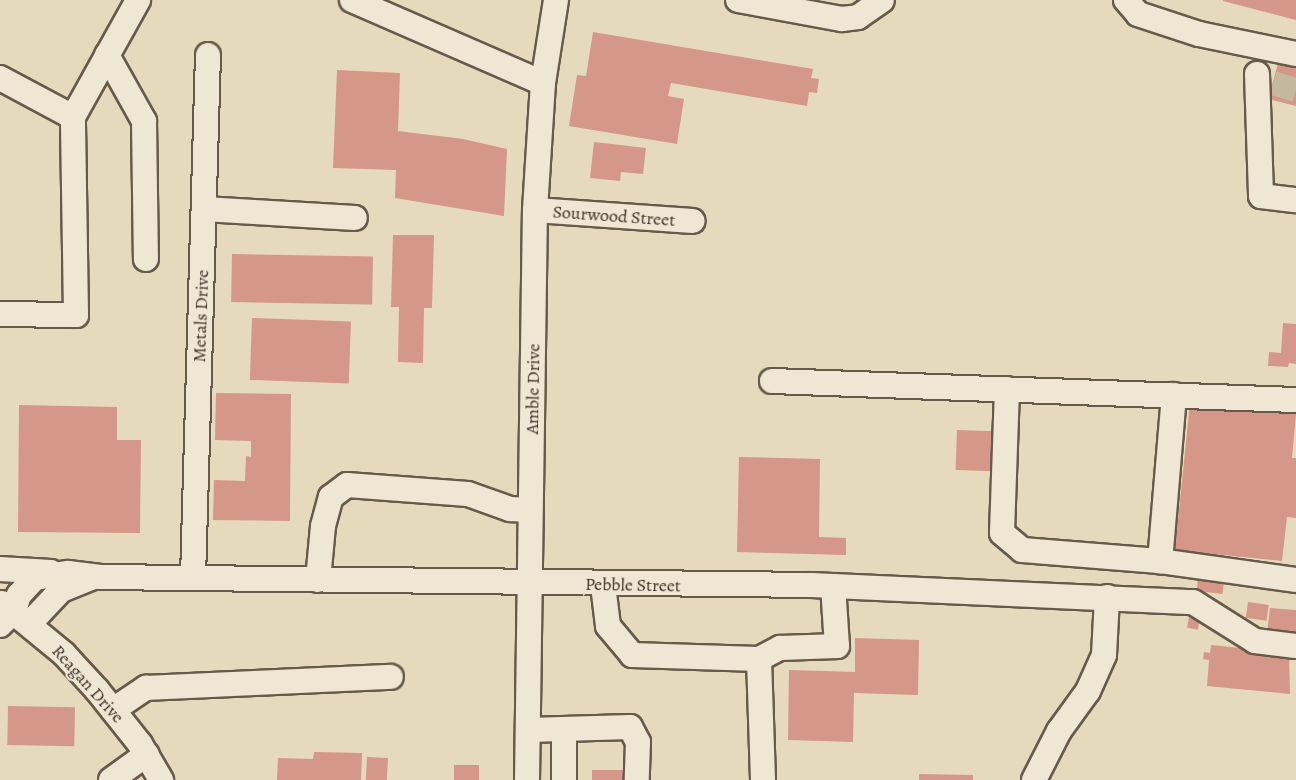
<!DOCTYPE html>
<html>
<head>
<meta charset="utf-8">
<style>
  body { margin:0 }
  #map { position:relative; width:1296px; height:780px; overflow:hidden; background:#e6dabc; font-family:Alegreya,serif }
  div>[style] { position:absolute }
  .building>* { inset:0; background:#d59787; transform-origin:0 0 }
  .minor-tunnel>* { height:24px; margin-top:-12px; transform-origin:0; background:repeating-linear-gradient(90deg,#c4b89e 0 24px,transparent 0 36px) }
  .roads { filter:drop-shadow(2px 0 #675a4c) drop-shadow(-2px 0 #675a4c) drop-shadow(0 2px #675a4c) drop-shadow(0 -2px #675a4c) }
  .minor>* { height:24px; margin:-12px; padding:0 12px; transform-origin:12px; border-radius:12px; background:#efe7d3 }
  span { translate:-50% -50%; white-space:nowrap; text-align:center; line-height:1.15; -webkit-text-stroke:4.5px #efe7d3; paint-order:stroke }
  .street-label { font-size:18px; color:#3d2f26 }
</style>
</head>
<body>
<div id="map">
  <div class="building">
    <i style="clip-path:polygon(1296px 0,1296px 20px,1223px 1px,1223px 0)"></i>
    <i style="clip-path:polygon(593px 32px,813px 69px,811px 78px,819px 79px,817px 93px,809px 92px,807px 106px,671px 83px,668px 96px,684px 99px,677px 144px,569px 126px,577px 75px,586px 76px)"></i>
    <i style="clip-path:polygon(1279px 60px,1296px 64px,1296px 106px,1268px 99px)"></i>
    <i style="clip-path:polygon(337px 70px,400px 73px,398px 131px,463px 139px,507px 149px,504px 216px,395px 198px,396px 170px,333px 168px)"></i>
    <i style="clip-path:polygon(594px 142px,646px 148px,643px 174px,621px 172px,620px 181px,590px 178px)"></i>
    <i style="clip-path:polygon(393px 235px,434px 235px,432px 308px,424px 308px,423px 363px,398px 362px,399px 307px,391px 307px)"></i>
    <i style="left:232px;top:254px;width:141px;height:48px;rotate:1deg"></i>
    <i style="left:252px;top:318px;width:99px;height:62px;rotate:2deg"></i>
    <i style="clip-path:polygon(1283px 323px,1296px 324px,1296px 364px,1289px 363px,1288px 367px,1268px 366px,1269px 352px,1281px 353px)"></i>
    <i style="clip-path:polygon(216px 393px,291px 394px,290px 521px,213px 520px,214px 480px,245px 481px,246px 456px,251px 457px,251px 441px,215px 440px)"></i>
    <i style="clip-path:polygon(1190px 403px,1296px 414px,1292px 458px,1296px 458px,1296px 518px,1287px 517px,1282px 561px,1175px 550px)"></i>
    <i style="clip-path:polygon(19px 405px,117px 407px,117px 440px,141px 440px,140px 533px,18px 532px)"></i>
    <i style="left:957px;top:430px;width:38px;height:40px;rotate:2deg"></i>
    <i style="clip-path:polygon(739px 457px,820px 459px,819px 537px,846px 538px,846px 555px,737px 552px)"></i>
    <i style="left:1198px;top:580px;width:26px;height:11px;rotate:7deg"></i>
    <i style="left:1248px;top:602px;width:21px;height:16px;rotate:8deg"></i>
    <i style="clip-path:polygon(1270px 608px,1296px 610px,1296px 637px,1267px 633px)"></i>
    <i style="left:1189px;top:617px;width:11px;height:11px;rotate:10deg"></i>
    <i style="clip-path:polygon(855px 638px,919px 640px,918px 695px,854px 693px,853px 742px,788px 740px,789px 670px,855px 672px)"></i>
    <i style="clip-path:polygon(1211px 645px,1289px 653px,1290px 694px,1207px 686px,1209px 660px,1203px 659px,1204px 652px,1210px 653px)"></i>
    <i style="left:8px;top:706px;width:67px;height:39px;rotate:1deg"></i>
    <i style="clip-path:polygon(314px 752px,362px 753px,361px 780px,277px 780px,278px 758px,313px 759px)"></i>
    <i style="left:367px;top:757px;width:21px;height:23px;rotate:3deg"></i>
    <i style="left:454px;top:765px;width:25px;height:15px"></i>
    <i style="left:592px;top:770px;width:34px;height:10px"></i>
    <i style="clip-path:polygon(919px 774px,973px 775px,973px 780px,919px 780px)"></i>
  </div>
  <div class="minor-tunnel">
    <i style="left:1273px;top:83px;width:24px;rotate:17deg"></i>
  </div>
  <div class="roads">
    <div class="minor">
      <i style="left:352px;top:0;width:208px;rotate:23.5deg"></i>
      <i style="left:738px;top:0;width:106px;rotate:10.4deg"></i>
      <i style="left:842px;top:19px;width:16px;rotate:-7deg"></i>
      <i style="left:858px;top:17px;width:29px;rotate:-35deg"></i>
      <i style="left:1126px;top:0;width:18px;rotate:49deg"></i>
      <i style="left:1138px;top:14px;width:64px;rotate:18.2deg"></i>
      <i style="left:1199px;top:34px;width:99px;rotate:11.7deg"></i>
      <i style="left:107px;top:55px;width:76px;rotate:60.7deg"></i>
      <i style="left:144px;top:121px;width:138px;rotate:89.2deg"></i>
      <i style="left:1257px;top:74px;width:122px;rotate:88.1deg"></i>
      <i style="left:1261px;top:196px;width:35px;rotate:7deg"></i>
      <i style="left:0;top:78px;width:83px;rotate:28.1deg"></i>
      <i style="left:73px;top:117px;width:134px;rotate:-60.9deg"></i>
      <i style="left:204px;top:209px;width:151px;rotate:3.4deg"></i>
      <i style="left:535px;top:210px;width:158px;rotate:4deg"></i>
      <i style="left:0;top:314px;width:76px;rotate:0.8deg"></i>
      <i style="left:76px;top:315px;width:198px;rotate:-90.9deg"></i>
      <i style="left:772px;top:381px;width:524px;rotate:2.08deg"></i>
      <i style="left:1007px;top:389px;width:144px;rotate:92deg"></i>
      <i style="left:1002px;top:533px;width:26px;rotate:40deg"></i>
      <i style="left:1022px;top:550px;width:138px;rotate:4.6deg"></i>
      <i style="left:1174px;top:395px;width:167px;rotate:94.8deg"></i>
      <i style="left:1160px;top:561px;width:137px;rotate:8deg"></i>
      <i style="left:0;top:569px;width:51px;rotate:3.4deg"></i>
      <i style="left:193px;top:578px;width:523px;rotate:-88.36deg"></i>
      <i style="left:318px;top:580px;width:54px;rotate:-84.7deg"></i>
      <i style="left:323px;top:526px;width:30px;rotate:-75deg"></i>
      <i style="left:331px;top:497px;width:20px;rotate:-37deg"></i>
      <i style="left:347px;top:485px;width:121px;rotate:4.3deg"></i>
      <i style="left:468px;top:494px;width:45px;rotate:19.7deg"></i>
      <i style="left:510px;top:509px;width:20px;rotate:3deg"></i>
      <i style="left:603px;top:585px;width:41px;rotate:83deg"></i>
      <i style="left:608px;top:626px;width:38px;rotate:50deg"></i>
      <i style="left:632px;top:655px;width:127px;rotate:1.8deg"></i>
      <i style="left:759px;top:659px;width:121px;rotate:88.1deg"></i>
      <i style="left:2px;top:603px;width:80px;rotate:39.4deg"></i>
      <i style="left:64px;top:654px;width:49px;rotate:47.5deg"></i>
      <i style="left:97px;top:690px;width:69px;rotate:51.5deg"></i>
      <i style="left:140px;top:744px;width:42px;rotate:59.7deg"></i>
      <i style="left:30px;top:623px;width:45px;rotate:-46.8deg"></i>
      <i style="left:61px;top:590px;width:32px;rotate:-22deg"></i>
      <i style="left:0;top:625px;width:20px;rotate:-45deg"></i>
      <i style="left:14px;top:611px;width:17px;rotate:-73deg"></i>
      <i style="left:19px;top:595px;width:23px;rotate:-47deg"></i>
      <i style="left:35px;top:578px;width:33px;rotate:-9deg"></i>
      <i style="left:68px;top:573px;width:31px;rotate:7deg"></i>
      <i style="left:99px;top:577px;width:713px;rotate:0.64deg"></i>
      <i style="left:812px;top:585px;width:381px;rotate:2.6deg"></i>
      <i style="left:1193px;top:602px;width:73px;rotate:32.2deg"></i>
      <i style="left:1255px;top:641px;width:41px;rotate:7deg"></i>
      <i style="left:759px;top:659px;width:24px;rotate:-28deg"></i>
      <i style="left:780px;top:648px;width:57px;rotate:-2deg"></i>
      <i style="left:837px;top:646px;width:60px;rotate:-93.8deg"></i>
      <i style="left:113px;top:710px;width:40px;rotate:-34deg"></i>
      <i style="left:146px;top:688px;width:245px;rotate:-2.6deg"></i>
      <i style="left:564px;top:729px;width:51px;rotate:90deg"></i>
      <i style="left:528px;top:730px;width:102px;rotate:-1.7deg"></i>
      <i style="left:630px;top:727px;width:17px;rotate:62deg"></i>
      <i style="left:638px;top:742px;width:38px;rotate:92deg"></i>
      <i style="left:111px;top:780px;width:44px;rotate:-35.8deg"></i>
      <i style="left:527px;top:780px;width:570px;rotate:-89.2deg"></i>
      <i style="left:535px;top:210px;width:127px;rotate:-86.4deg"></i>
      <i style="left:543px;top:83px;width:84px;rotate:-81.1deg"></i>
      <i style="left:1034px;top:780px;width:55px;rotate:-63deg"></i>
      <i style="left:1059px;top:731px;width:49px;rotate:-54.1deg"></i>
      <i style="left:1088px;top:691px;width:39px;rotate:-66deg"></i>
      <i style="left:1104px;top:655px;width:58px;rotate:-87deg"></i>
    </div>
  </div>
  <div class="street-label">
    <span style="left:614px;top:216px;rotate:4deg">Sourwood Street</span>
    <span style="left:201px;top:316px;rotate:-88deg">Metals Drive</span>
    <span style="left:533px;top:389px;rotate:-89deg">Amble Drive</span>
    <span style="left:633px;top:585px;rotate:1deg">Pebble Street</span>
    <span style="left:88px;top:684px;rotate:48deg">Reagan Drive</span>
  </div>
</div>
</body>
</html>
